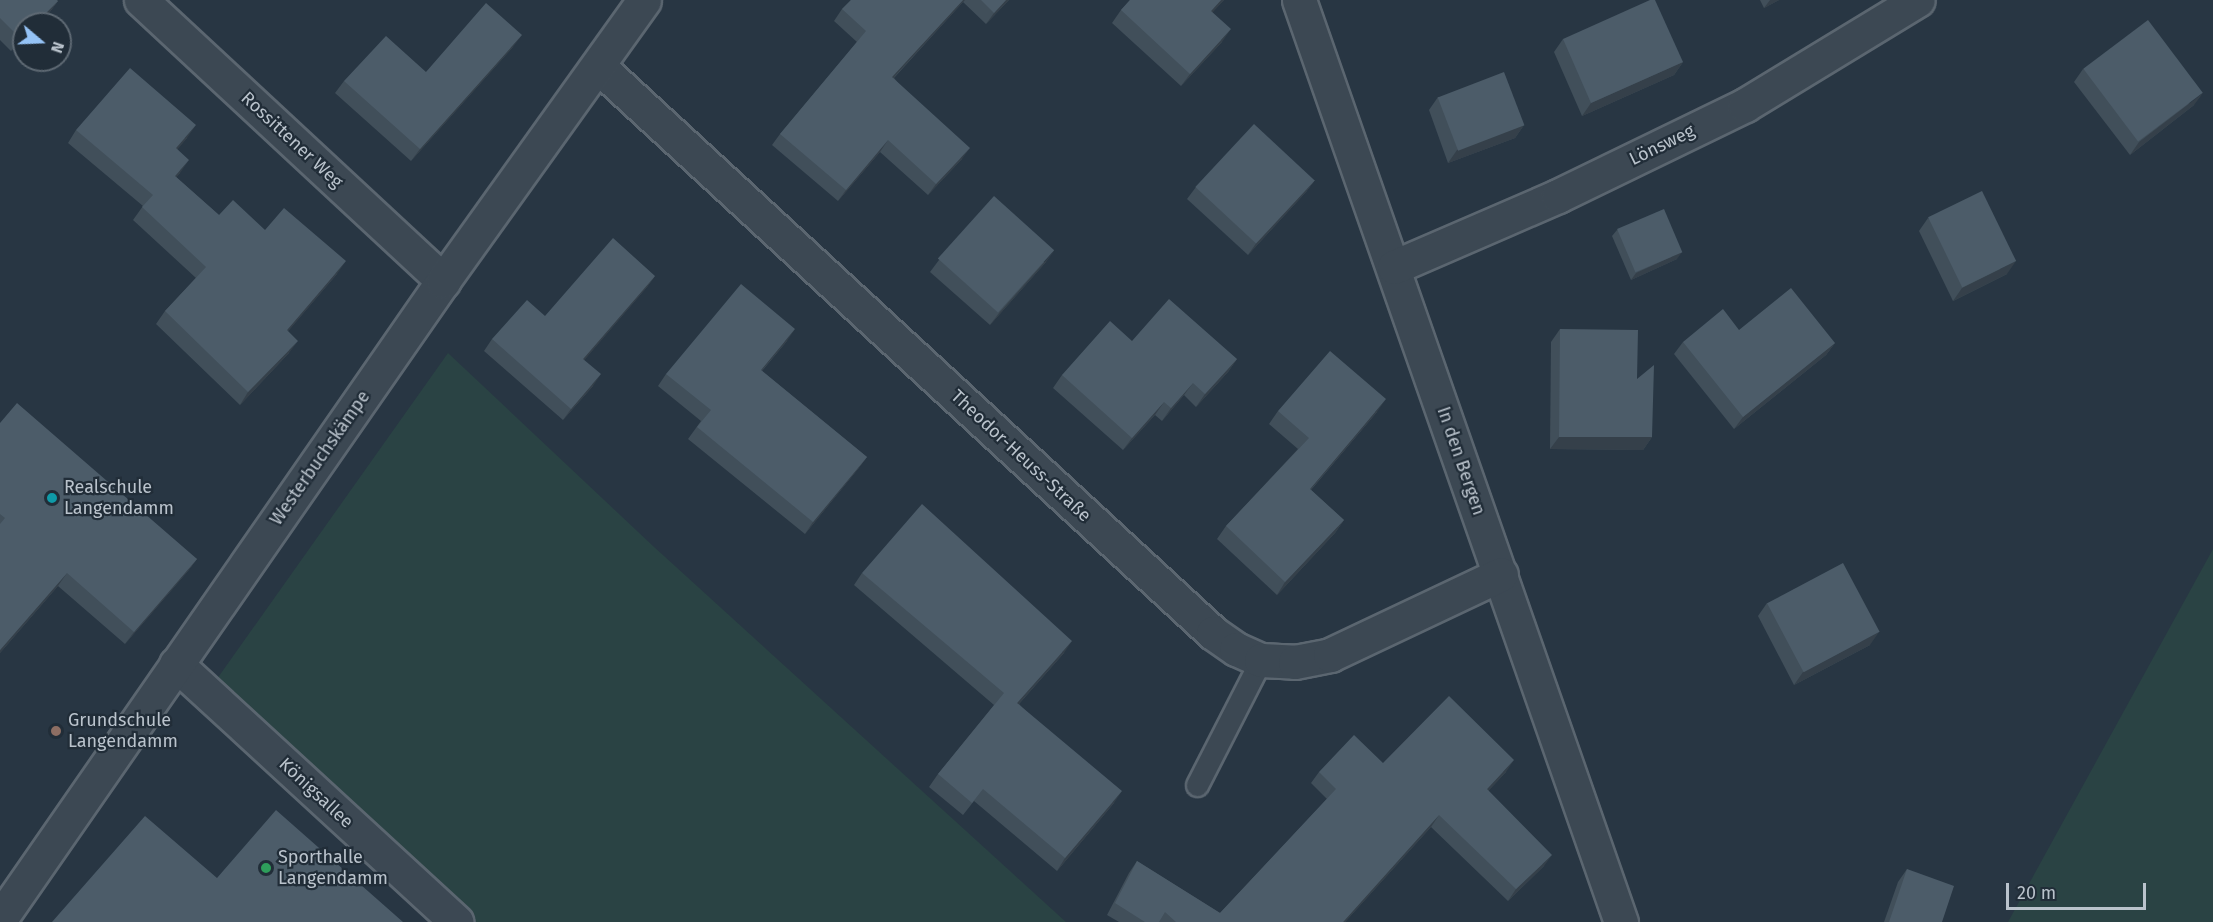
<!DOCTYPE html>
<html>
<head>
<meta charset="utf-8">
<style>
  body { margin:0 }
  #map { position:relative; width:2213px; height:922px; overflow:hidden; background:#283643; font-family:"Fira Sans",sans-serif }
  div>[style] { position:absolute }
  .green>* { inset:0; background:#2a4344 }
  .roads { filter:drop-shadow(2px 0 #5b6670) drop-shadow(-2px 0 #5b6670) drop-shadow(0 2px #5b6670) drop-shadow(0 -2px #5b6670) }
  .service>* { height:21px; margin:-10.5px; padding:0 10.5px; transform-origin:10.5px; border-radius:10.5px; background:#3c4853 }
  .minor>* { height:33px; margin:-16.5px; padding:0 16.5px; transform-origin:16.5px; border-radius:16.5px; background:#3c4853 }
  .wall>* { inset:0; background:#414f5a }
  .shaded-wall>* { inset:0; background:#35404a }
  .building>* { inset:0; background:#4c5c69; transform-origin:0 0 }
  .dots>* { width:16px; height:16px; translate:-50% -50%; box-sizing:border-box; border:3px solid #212d38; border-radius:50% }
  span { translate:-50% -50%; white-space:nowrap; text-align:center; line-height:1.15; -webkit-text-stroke:4.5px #212d38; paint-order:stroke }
  .street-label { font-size:18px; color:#bac3cc }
  .poi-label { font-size:18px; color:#bac3cc }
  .left { translate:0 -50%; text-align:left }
  .north { position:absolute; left:12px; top:12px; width:60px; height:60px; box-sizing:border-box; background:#212d38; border:2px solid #5e6973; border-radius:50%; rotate:109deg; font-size:16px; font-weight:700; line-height:24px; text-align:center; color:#bac3cc }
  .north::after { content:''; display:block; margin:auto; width:21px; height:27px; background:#95c3f6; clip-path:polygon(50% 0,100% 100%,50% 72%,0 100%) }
  .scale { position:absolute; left:2006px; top:883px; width:140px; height:27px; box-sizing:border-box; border:3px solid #bac3cc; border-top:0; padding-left:8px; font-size:18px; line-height:21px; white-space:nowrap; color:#bac3cc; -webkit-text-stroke:4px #212d38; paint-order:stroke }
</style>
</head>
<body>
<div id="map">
  <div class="green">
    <i style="clip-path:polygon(448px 353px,653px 546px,1066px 922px,457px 922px,207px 693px)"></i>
    <i style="clip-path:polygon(2213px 549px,2213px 922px,2008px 922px)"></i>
  </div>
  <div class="roads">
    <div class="service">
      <i style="left:1197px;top:785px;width:140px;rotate:-62.9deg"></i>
    </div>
    <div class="minor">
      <i style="left:141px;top:0;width:413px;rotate:42.9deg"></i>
      <i style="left:1299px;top:0;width:977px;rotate:70.75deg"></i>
      <i style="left:598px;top:66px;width:836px;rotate:42.67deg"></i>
      <i style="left:1213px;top:633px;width:28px;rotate:35deg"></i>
      <i style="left:1236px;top:649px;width:27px;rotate:24deg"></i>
      <i style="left:1261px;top:660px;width:34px;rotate:3deg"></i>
      <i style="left:1295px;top:662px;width:36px;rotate:-11deg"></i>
      <i style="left:1330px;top:655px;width:189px;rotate:-25.3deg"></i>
      <i style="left:1394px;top:267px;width:179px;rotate:-23.4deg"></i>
      <i style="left:1558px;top:196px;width:208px;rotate:-25.9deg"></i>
      <i style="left:1745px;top:105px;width:202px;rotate:-31.3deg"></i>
      <i style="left:176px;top:664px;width:381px;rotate:42.6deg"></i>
      <i style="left:0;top:919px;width:777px;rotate:-55.23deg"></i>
      <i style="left:443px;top:281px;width:345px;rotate:-54.4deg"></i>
    </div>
  </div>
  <div class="wall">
    <i style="clip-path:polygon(0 0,58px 1px,49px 13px,24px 24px,24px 39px,11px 51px,0 40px)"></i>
    <i style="clip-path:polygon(851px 0,1009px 0,986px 24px,963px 2px,894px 78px,962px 159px,928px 195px,880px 152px,838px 201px,772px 145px,780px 134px,857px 42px,834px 21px,842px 9px)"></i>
    <i style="clip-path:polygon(1130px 0,1224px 0,1212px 12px,1222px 42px,1181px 86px,1112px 23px,1121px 10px)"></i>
    <i style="clip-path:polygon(1760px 0,1779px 0,1764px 8px)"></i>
    <i style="clip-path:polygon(1563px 39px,1683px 62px,1674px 75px,1582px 116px,1554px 52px)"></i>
    <i style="clip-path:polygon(513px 47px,411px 161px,335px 93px,344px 81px,426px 72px)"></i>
    <i style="clip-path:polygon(2083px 69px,2194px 105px,2130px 155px,2074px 82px)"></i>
    <i style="clip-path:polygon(1438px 97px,1524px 125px,1515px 138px,1448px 163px,1429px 110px)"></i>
    <i style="clip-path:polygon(76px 130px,187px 138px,177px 149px,180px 173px,176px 177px,219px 215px,265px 230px,337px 274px,288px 331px,289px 353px,240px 405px,156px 324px,165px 311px,196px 278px,133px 220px,143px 206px,68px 143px)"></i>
    <i style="clip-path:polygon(1315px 180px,1306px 192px,1248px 255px,1187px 199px,1196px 187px)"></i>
    <i style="clip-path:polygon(1928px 218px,2007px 274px,1953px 301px,1919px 231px)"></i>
    <i style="clip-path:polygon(1617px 230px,1677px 259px,1631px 280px,1612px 236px)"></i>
    <i style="clip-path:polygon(939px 260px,1046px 262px,990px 325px,930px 272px)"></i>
    <i style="clip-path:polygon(655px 276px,647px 287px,584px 360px,593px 386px,563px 420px,484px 351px,492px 339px,545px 316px)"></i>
    <i style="clip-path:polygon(1560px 329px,1637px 379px,1652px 437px,1643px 450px,1550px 449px,1551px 342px)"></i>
    <i style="clip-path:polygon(1739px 330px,1835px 343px,1826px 355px,1734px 429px,1674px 354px,1683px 342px)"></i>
    <i style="clip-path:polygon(787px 341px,762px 371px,867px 457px,858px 469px,805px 534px,688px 439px,701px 421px,658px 386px,666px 374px)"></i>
    <i style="clip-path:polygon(1132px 341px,1237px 359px,1228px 372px,1196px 407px,1184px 395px,1162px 421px,1155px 415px,1123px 450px,1053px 388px,1062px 375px)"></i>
    <i style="clip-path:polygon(1278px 411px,1377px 412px,1311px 490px,1344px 520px,1335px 533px,1277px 595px,1217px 539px,1226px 526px,1298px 449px,1269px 424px)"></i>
    <i style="clip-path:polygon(0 423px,197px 559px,188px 571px,125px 644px,58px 586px,0 653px)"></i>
    <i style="clip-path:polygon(862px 573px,1064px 653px,1019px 704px,1114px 803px,1057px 871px,974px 801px,963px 815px,929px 787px,938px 774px,994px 705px,854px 585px)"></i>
    <i style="clip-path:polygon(1767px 603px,1870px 645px,1794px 685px,1758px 616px)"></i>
    <i style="clip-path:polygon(1383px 763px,1506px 772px,1488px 791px,1544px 866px,1508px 901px,1431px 827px,1345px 922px,1119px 922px,1107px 915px,1129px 873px,1137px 861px,1220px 913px,1327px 799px,1311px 783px,1319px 772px)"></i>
    <i style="clip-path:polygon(1907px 869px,1942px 922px,1884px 922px,1898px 882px)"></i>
  </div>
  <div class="shaded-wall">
    <i style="clip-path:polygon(963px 0,965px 0,884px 88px,892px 77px)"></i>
    <i style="clip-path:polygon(1006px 0,1009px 0,986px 24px,994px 13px)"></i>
    <i style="clip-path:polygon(1221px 0,1224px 0,1202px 24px,1211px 11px)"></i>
    <i style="clip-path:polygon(1770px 0,1779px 0,1764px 8px)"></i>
    <i style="clip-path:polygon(58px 1px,49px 13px,38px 24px,35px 24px)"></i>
    <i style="clip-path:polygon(1231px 29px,1222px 42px,1181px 86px,1190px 74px)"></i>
    <i style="clip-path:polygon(24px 35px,24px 39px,11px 51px,20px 38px)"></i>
    <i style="clip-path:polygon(522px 35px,513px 47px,411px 161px,420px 149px)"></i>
    <i style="clip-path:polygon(1683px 62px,1674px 75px,1582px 116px,1591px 103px)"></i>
    <i style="clip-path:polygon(2203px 93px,2194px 105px,2130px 155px,2139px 142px)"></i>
    <i style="clip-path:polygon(196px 125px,187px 138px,168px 161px,176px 148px)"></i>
    <i style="clip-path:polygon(1524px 125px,1515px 138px,1448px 163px,1457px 150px)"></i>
    <i style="clip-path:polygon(888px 140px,880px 152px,838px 201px,846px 190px)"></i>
    <i style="clip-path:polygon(970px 148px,962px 159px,928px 195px,936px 184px)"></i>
    <i style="clip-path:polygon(189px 160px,180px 173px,166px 189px,175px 176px)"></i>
    <i style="clip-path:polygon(1315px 180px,1306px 192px,1248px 255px,1257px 242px)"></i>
    <i style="clip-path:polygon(1055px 250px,1046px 262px,990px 325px,999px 313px)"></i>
    <i style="clip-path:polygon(1682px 252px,1677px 259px,1631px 280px,1636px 273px)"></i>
    <i style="clip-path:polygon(346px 261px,337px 274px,278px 343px,287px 330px)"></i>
    <i style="clip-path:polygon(2016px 261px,2007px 274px,1953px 301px,1962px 288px)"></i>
    <i style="clip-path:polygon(655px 276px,647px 287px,575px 371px,583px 359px)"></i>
    <i style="clip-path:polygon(795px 329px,787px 341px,752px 382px,761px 370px)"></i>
    <i style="clip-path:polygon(298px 341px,289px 353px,240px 405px,248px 392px)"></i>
    <i style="clip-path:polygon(1835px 343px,1826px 355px,1734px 429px,1743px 417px)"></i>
    <i style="clip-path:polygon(1237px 359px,1228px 372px,1196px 407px,1205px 394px)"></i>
    <i style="clip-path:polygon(601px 374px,593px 386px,563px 420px,571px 409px)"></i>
    <i style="clip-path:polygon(1193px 383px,1184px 395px,1162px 421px,1171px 408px)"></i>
    <i style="clip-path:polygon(1386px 399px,1377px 412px,1301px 501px,1310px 489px)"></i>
    <i style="clip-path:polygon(1164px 402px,1155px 415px,1123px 450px,1132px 438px)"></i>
    <i style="clip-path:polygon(1559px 437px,1652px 437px,1643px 450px,1550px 449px)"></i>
    <i style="clip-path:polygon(867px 457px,858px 469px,805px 534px,813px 522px)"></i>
    <i style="clip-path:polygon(1344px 520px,1335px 533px,1277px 595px,1285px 582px)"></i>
    <i style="clip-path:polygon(197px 559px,188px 571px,125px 644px,134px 632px)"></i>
    <i style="clip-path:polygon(67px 573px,58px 586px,0 653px,0 650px)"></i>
    <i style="clip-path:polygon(1879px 632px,1870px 645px,1794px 685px,1803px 672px)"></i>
    <i style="clip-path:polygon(1072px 641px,1064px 653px,1009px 715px,1017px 703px)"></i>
    <i style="clip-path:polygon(1514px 760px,1506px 772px,1479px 801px,1487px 789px)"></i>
    <i style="clip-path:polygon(1122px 791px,1114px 803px,1057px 871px,1065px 858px)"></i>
    <i style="clip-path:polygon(1439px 815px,1431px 827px,1345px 922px,1343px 922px)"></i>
    <i style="clip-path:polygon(1552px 855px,1544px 866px,1508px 901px,1516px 889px)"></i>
  </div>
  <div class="building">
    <i style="clip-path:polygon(0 0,57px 0,58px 1px,35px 24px,24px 24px,24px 35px,20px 38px,0 18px)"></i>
    <i style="clip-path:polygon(851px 0,963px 0,892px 77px,970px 148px,936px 184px,888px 140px,846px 190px,780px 134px,866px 31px,842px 9px)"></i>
    <i style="clip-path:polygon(981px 0,1006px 0,994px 13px)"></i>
    <i style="clip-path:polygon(1130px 0,1221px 0,1211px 11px,1231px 29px,1190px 74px,1121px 10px)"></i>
    <i style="clip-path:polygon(1650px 0,1655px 0,1683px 62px,1591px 103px,1563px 39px)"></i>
    <i style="clip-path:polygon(486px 3px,522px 35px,420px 149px,344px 81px,386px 36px,426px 72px)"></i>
    <i style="left:2148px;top:20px;width:91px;height:81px;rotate:53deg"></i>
    <i style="clip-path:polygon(130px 68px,196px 125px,176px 148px,189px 160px,175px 176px,219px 215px,233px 200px,265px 230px,284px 208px,346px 261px,287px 330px,298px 341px,248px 392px,165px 311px,206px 267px,142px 207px,153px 195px,76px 130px)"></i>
    <i style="left:1504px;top:72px;width:57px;height:71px;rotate:69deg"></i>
    <i style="left:1254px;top:124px;width:83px;height:86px;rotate:43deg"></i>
    <i style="left:1982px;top:191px;width:78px;height:60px;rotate:64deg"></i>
    <i style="left:994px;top:196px;width:81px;height:84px;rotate:42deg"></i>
    <i style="left:1664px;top:209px;width:47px;height:51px;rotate:67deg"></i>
    <i style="clip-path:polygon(613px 238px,655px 276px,583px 359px,601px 374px,571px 409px,492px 339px,527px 300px,545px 316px)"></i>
    <i style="clip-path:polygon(741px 284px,795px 329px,761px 370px,867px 457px,813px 522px,697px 427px,711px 410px,666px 374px)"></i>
    <i style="clip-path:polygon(1791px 288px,1835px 343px,1743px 417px,1683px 342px,1723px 309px,1739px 330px)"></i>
    <i style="clip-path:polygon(1169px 299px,1237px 359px,1205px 394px,1193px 383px,1171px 408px,1164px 402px,1132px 438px,1062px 375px,1110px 321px,1132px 341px)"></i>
    <i style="clip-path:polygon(1560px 329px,1638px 330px,1637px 379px,1654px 365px,1652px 437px,1559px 437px)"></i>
    <i style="clip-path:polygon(1330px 351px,1386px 399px,1310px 489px,1344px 520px,1285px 582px,1226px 526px,1309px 438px,1278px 411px)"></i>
    <i style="clip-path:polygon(17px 403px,197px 559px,134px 632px,67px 573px,0 650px,0 524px,5px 518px,0 514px,0 423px)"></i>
    <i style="clip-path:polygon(922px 504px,1072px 641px,1017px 703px,1122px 791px,1065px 858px,983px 789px,972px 803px,938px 774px,1004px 693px,862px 573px)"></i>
    <i style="left:1843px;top:563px;width:78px;height:86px;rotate:62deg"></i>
    <i style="clip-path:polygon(1449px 696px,1514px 760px,1487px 789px,1552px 855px,1516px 889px,1439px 815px,1343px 922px,1176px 922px,1165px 912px,1159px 922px,1145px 922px,1115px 903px,1137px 861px,1220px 913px,1336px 789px,1319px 772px,1354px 735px,1383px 763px)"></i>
    <i style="clip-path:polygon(276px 810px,403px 922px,52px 922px,145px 816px,217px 878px)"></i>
    <i style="clip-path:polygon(1907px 869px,1954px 886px,1942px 922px,1889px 922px)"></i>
  </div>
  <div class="dots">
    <i style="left:52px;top:498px;background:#0f9aa8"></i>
    <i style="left:56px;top:731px;background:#8d6e63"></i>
    <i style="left:266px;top:868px;background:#2e9e5b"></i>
  </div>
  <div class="street-label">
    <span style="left:292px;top:140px;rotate:43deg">Rossittener Weg</span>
    <span style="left:1662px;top:145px;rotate:-26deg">Lönsweg</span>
    <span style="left:1021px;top:456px;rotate:43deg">Theodor-Heuss-Straße</span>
    <span style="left:320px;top:458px;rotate:-55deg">Westerbuchskämpe</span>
    <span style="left:1461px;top:461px;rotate:71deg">In den Bergen</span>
    <span style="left:316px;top:793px;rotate:43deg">Königsallee</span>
  </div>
  <div class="poi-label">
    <span class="left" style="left:64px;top:498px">Realschule<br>Langendamm</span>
    <span class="left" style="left:68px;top:731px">Grundschule<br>Langendamm</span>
    <span class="left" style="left:278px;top:868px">Sporthalle<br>Langendamm</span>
  </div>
  <div class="north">N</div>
  <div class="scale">20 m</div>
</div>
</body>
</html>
